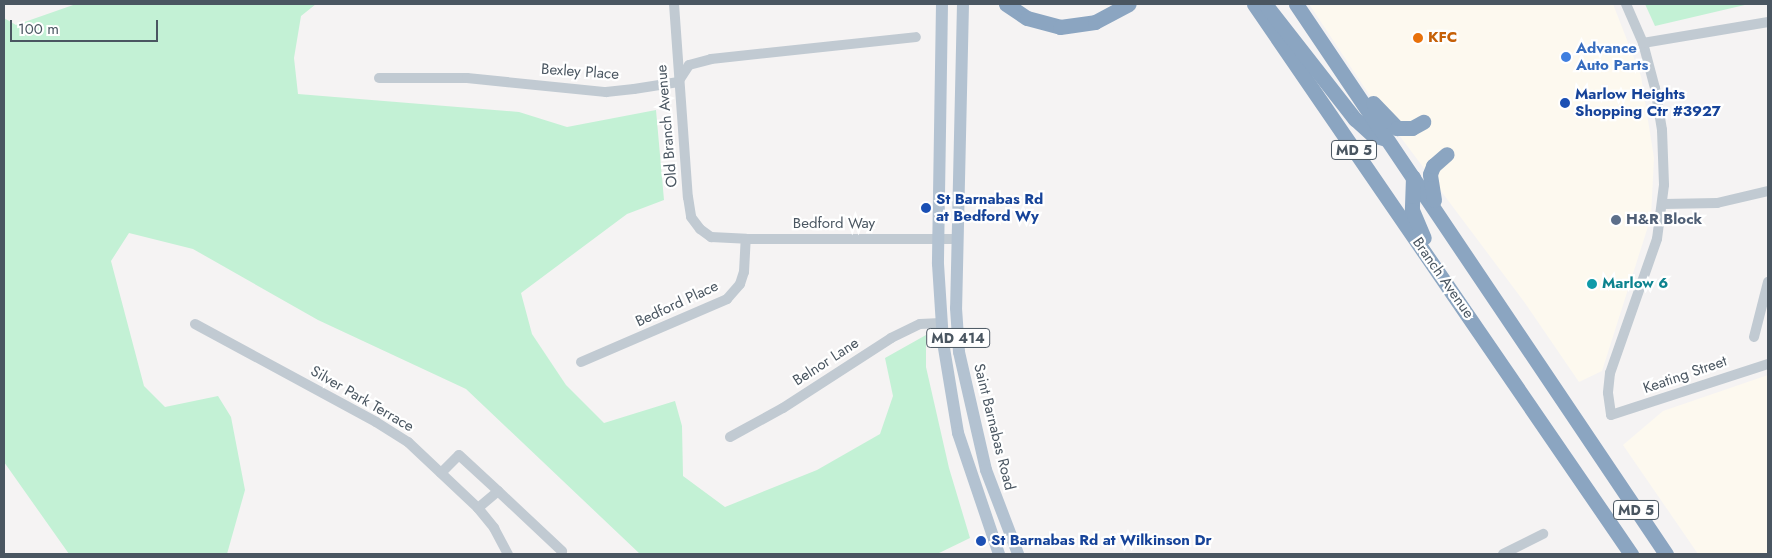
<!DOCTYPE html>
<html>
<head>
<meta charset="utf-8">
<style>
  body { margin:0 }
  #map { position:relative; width:1772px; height:558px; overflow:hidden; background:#f5f3f3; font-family:Jost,sans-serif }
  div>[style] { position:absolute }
  .commercial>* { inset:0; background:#fdf9ef }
  .green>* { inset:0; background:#c3f1d5 }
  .minor>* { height:10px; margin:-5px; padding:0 5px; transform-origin:5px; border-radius:5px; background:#c1cad2 }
  .major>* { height:12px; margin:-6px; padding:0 6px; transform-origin:6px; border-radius:6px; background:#b3c2d1 }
  .highway>* { height:15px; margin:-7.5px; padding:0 7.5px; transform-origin:7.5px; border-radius:7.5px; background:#8ba5c1 }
  .dots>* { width:14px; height:14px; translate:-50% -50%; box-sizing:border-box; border:2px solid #fff; border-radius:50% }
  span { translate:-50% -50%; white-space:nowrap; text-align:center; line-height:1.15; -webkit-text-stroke:4.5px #fff; paint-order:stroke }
  .shield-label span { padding:1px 4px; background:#fff; border:1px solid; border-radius:4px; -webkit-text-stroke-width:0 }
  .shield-label { font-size:14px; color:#4a5661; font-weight:700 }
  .food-label { font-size:15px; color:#c56008; font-weight:700 }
  .left { translate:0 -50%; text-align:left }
  .shop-label { font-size:15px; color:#366cbe; font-weight:700 }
  .street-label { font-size:15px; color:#4a5661 }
  .transit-label { font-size:15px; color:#164399; font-weight:700 }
  .service-label { font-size:15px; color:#4e5e75; font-weight:700 }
  .culture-label { font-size:15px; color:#0d838f; font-weight:700 }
  .frame { position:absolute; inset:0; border:5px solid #4a5661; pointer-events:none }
  .scale { position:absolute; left:10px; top:20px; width:148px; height:22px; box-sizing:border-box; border:2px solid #4a5661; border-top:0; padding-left:6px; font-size:15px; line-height:18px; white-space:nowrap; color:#4a5661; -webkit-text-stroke:4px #fff; paint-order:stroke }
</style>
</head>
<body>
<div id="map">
  <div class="commercial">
    <i style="clip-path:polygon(1309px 4px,1613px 4px,1641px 76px,1654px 158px,1651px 217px,1602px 371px,1579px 382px,1525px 303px,1372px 99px)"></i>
    <i style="clip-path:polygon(1768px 375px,1768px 554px,1698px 554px,1623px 445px,1663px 411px)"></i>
  </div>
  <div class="green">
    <i style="clip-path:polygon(76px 4px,316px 4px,301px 16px,294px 58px,298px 94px,519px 112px,567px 127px,656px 110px,664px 200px,627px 214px,521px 293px,532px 334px,566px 385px,604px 423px,675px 401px,682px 426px,683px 476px,725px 507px,817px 470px,880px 434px,893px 396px,885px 358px,926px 335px,926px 367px,949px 468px,970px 538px,937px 554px,640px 554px,466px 389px,318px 320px,193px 249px,129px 233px,111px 261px,144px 386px,165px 407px,218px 396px,231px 417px,245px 490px,227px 554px,69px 554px,4px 462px,4px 18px,16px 25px)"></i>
    <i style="clip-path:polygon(1645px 4px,1749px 4px,1655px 26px)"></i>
  </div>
  <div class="minor">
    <i style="left:674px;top:4px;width:194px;rotate:85.9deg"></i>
    <i style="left:688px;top:197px;width:20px;rotate:81deg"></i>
    <i style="left:691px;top:217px;width:15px;rotate:53deg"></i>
    <i style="left:700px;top:229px;width:14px;rotate:36deg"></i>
    <i style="left:711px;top:237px;width:35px;rotate:3deg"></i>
    <i style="left:746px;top:239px;width:211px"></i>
    <i style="left:1626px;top:4px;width:43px;rotate:66.4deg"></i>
    <i style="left:1643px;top:43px;width:47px;rotate:75.1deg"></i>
    <i style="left:1655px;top:88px;width:43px;rotate:80.5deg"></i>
    <i style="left:1662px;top:130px;width:55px;rotate:87.9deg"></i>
    <i style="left:1664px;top:185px;width:54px;rotate:97.4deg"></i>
    <i style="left:1657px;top:239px;width:142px;rotate:109.3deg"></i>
    <i style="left:1610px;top:373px;width:20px;rotate:96deg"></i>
    <i style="left:1608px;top:393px;width:22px;rotate:82deg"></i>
    <i style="left:1611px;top:415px;width:165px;rotate:-18deg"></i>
    <i style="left:1643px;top:43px;width:127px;rotate:-9.5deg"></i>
    <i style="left:379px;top:78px;width:88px"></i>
    <i style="left:467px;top:78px;width:140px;rotate:5.8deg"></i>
    <i style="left:606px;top:92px;width:28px;rotate:-6deg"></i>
    <i style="left:634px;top:89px;width:45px;rotate:-9deg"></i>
    <i style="left:678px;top:82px;width:20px;rotate:-57deg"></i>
    <i style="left:689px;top:65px;width:23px;rotate:-15deg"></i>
    <i style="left:711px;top:59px;width:206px;rotate:-6.1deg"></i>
    <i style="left:1664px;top:204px;width:53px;rotate:-1.1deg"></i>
    <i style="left:1717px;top:203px;width:52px;rotate:-13.2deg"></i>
    <i style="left:195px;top:324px;width:206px;rotate:28.4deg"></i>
    <i style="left:376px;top:422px;width:38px;rotate:32deg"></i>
    <i style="left:408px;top:442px;width:96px;rotate:43.3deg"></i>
    <i style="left:478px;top:508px;width:26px;rotate:51deg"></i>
    <i style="left:494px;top:528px;width:30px;rotate:62deg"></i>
    <i style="left:1754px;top:337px;width:57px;rotate:-75.7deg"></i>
    <i style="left:581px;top:362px;width:159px;rotate:-23.3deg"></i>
    <i style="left:727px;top:299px;width:20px;rotate:-49deg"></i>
    <i style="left:740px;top:284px;width:13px;rotate:-72deg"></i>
    <i style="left:744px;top:272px;width:33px;rotate:-87deg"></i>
    <i style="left:730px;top:437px;width:60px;rotate:-28.7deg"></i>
    <i style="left:783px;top:408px;width:129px;rotate:-32.9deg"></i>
    <i style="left:891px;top:338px;width:32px;rotate:-26deg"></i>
    <i style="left:920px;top:324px;width:21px;rotate:-3deg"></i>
    <i style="left:441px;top:473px;width:25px;rotate:-45deg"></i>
    <i style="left:459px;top:455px;width:53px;rotate:42.7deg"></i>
    <i style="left:478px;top:508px;width:26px;rotate:-40deg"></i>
    <i style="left:498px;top:491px;width:88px;rotate:43.2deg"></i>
    <i style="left:1503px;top:554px;width:45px;rotate:-26.6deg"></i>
  </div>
  <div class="major">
    <i style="left:942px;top:4px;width:260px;rotate:90.9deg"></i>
    <i style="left:938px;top:264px;width:78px;rotate:86.3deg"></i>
    <i style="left:943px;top:342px;width:92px;rotate:80.6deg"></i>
    <i style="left:958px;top:433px;width:128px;rotate:71.3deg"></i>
    <i style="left:963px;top:4px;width:304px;rotate:91.3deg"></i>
    <i style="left:956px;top:308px;width:44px;rotate:86.1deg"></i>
    <i style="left:959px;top:352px;width:121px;rotate:77.1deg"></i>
    <i style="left:986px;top:470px;width:90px;rotate:69.1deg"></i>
  </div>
  <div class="highway">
    <i style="left:1006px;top:4px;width:25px;rotate:34deg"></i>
    <i style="left:1027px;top:18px;width:34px;rotate:15deg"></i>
    <i style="left:1060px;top:27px;width:35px;rotate:-8deg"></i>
    <i style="left:1095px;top:22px;width:38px;rotate:-28deg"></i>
    <i style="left:1254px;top:4px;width:667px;rotate:55.57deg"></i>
    <i style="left:1265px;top:4px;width:146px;rotate:52deg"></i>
    <i style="left:1355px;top:119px;width:24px;rotate:42deg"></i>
    <i style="left:1373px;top:135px;width:14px;rotate:17deg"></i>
    <i style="left:1296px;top:4px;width:663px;rotate:56.07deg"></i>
    <i style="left:1373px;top:103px;width:35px;rotate:46deg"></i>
    <i style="left:1397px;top:128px;width:15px"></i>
    <i style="left:1412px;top:128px;width:13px;rotate:-29deg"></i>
    <i style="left:1413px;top:177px;width:33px;rotate:92deg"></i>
    <i style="left:1412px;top:210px;width:30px;rotate:67deg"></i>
    <i style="left:1434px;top:200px;width:26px;rotate:-99deg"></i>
    <i style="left:1430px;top:174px;width:9px;rotate:-69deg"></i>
    <i style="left:1433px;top:166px;width:18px;rotate:-41deg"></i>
  </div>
  <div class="dots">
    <i style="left:1418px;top:38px;background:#e8710a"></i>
    <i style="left:1566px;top:57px;background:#3f7fe0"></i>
    <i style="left:1565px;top:103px;background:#1a4fb4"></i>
    <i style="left:926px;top:208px;background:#1a4fb4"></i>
    <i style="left:1616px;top:220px;background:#5c6f8a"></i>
    <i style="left:1592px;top:284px;background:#0f9aa8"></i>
    <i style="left:981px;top:541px;background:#1a4fb4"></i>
  </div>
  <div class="shield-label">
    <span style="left:1354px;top:150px">MD 5</span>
    <span style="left:958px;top:338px">MD 414</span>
    <span style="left:1636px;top:510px">MD 5</span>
  </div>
  <div class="food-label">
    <span class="left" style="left:1428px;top:38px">KFC</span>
  </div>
  <div class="shop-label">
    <span class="left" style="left:1576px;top:57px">Advance<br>Auto Parts</span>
  </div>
  <div class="street-label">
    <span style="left:580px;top:72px;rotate:4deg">Bexley Place</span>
    <span style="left:667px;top:126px;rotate:-95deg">Old Branch Avenue</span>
    <span style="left:834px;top:224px">Bedford Way</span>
    <span style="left:1443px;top:278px;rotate:55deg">Branch Avenue</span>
    <span style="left:677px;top:304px;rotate:-25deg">Bedford Place</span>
    <span style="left:826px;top:362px;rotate:-33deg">Belnor Lane</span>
    <span style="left:1685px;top:375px;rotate:-19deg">Keating Street</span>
    <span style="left:362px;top:399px;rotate:30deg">Silver Park Terrace</span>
    <span style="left:994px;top:427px;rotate:76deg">Saint Barnabas Road</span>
  </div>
  <div class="transit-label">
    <span class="left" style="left:1575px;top:103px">Marlow Heights<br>Shopping Ctr #3927</span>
    <span class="left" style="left:936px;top:208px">St Barnabas Rd<br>at Bedford Wy</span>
    <span class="left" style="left:991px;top:541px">St Barnabas Rd at Wilkinson Dr</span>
  </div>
  <div class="service-label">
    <span class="left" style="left:1626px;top:220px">H&amp;R Block</span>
  </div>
  <div class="culture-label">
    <span class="left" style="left:1602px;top:284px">Marlow 6</span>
  </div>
  <div class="frame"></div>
  <div class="scale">100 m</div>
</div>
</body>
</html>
